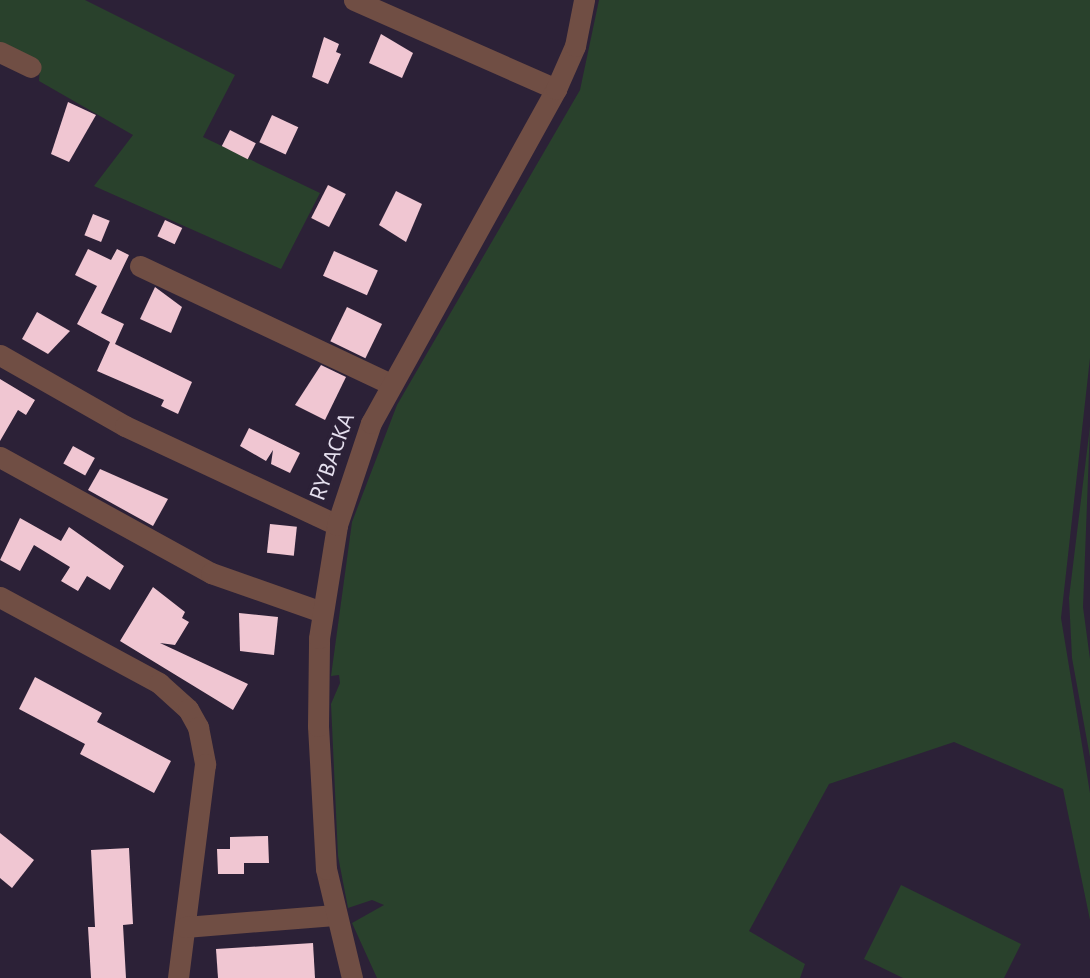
<!DOCTYPE html>
<html>
<head>
<meta charset="utf-8">
<style>
  body { margin:0 }
  #map { position:relative; width:1090px; height:978px; overflow:hidden; background:#2c2137; font-family:"Alegreya Sans",sans-serif }
  div>[style] { position:absolute }
  .green>* { inset:0; background:#29412c }
  .building>* { inset:0; background:#f0c6d2; transform-origin:0 0 }
  .street>* { height:21px; margin:-10.5px; padding:0 10.5px; transform-origin:10.5px; border-radius:10.5px; background:#704e44 }
  span { translate:-50% -50%; white-space:nowrap; text-align:center; line-height:1.15; -webkit-text-stroke:7px #2c2137; paint-order:stroke }
  .street-label { font-size:24px; color:#e5dfee }
</style>
</head>
<body>
<div id="map">
  <div class="green">
    <i style="clip-path:polygon(0 0,85px 0,235px 75px,203px 137px,320px 193px,281px 269px,94px 186px,133px 135px,39px 81px,40px 66px,0 44px)"></i>
    <i style="clip-path:polygon(599px 0,1090px 0,1090px 358px,1061px 618px,1090px 793px,1090px 920px,1063px 789px,954px 742px,829px 784px,749px 931px,805px 964px,800px 978px,377px 978px,352px 923px,384px 905px,372px 900px,348px 908px,338px 856px,331px 704px,340px 683px,339px 675px,331px 676px,352px 522px,397px 405px,580px 90px)"></i>
    <i style="clip-path:polygon(1090px 426px,1083px 607px,1090px 659px,1090px 757px,1072px 658px,1069px 598px)"></i>
    <i style="clip-path:polygon(901px 885px,1021px 944px,1004px 978px,903px 978px,864px 959px)"></i>
  </div>
  <div class="building">
    <i style="clip-path:polygon(381px 34px,413px 53px,402px 78px,369px 63px)"></i>
    <i style="clip-path:polygon(324px 37px,339px 44px,336px 52px,341px 54px,328px 84px,312px 77px)"></i>
    <i style="clip-path:polygon(68px 102px,96px 115px,69px 162px,51px 154px)"></i>
    <i style="left:272px;top:115px;width:29px;height:30px;rotate:25deg"></i>
    <i style="left:230px;top:130px;width:29px;height:18px;rotate:27deg"></i>
    <i style="left:328px;top:185px;width:20px;height:37px;rotate:27deg"></i>
    <i style="clip-path:polygon(396px 191px,422px 204px,406px 242px,379px 225px)"></i>
    <i style="left:93px;top:214px;width:18px;height:23px;rotate:22deg"></i>
    <i style="left:165px;top:220px;width:19px;height:18px;rotate:25deg"></i>
    <i style="clip-path:polygon(88px 249px,111px 260px,117px 249px,129px 255px,101px 313px,124px 324px,115px 344px,192px 382px,178px 414px,161px 406px,164px 400px,97px 371px,110px 342px,77px 324px,97px 286px,75px 275px)"></i>
    <i style="left:334px;top:251px;width:48px;height:27px;rotate:24deg"></i>
    <i style="clip-path:polygon(155px 287px,182px 307px,171px 333px,140px 319px)"></i>
    <i style="left:347px;top:307px;width:39px;height:38px;rotate:26deg"></i>
    <i style="clip-path:polygon(37px 312px,70px 331px,48px 354px,22px 339px)"></i>
    <i style="clip-path:polygon(321px 365px,346px 377px,325px 420px,295px 405px)"></i>
    <i style="clip-path:polygon(0 379px,35px 400px,26px 415px,18px 410px,0 441px)"></i>
    <i style="clip-path:polygon(249px 428px,300px 453px,290px 473px,271px 464px,273px 450px,266px 461px,240px 446px)"></i>
    <i style="left:73px;top:446px;width:25px;height:20px;rotate:29deg"></i>
    <i style="clip-path:polygon(100px 469px,168px 499px,153px 526px,88px 490px)"></i>
    <i style="clip-path:polygon(20px 518px,61px 541px,69px 527px,124px 566px,110px 590px,87px 576px,78px 591px,61px 581px,70px 567px,34px 545px,20px 571px,0 560px)"></i>
    <i style="left:270px;top:524px;width:27px;height:29px;rotate:6deg"></i>
    <i style="clip-path:polygon(153px 587px,185px 612px,182px 618px,189px 622px,175px 645px,160px 643px,248px 684px,233px 710px,120px 641px)"></i>
    <i style="clip-path:polygon(239px 613px,278px 617px,274px 655px,240px 651px)"></i>
    <i style="clip-path:polygon(35px 677px,102px 713px,97px 722px,171px 761px,154px 793px,80px 754px,85px 744px,19px 709px)"></i>
    <i style="clip-path:polygon(0 833px,34px 860px,12px 888px,0 878px)"></i>
    <i style="clip-path:polygon(268px 836px,269px 863px,244px 863px,244px 874px,218px 874px,217px 849px,230px 849px,230px 837px)"></i>
    <i style="clip-path:polygon(129px 848px,133px 924px,123px 925px,126px 978px,91px 978px,88px 927px,95px 927px,91px 850px)"></i>
    <i style="clip-path:polygon(313px 943px,315px 978px,218px 978px,216px 949px)"></i>
  </div>
  <div class="street">
    <i style="left:354px;top:0;width:221px;rotate:23.8deg"></i>
    <i style="left:0;top:52px;width:34px;rotate:26deg"></i>
    <i style="left:140px;top:266px;width:277px;rotate:25.2deg"></i>
    <i style="left:0;top:355px;width:144px;rotate:29.6deg"></i>
    <i style="left:125px;top:426px;width:234px;rotate:25deg"></i>
    <i style="left:0;top:457px;width:241px;rotate:28.8deg"></i>
    <i style="left:211px;top:573px;width:118px;rotate:19.4deg"></i>
    <i style="left:0;top:597px;width:181px;rotate:28.4deg"></i>
    <i style="left:159px;top:683px;width:39px;rotate:42deg"></i>
    <i style="left:188px;top:709px;width:21px;rotate:61deg"></i>
    <i style="left:198px;top:727px;width:38px;rotate:79deg"></i>
    <i style="left:205px;top:764px;width:216px;rotate:97.2deg"></i>
    <i style="left:185px;top:927px;width:150px;rotate:-4.6deg"></i>
    <i style="left:352px;top:978px;width:112px;rotate:-103.4deg"></i>
    <i style="left:326px;top:869px;width:143px;rotate:-93.2deg"></i>
    <i style="left:318px;top:726px;width:88px;rotate:-89.3deg"></i>
    <i style="left:319px;top:638px;width:114px;rotate:-80.9deg"></i>
    <i style="left:337px;top:525px;width:108px;rotate:-71.6deg"></i>
    <i style="left:371px;top:423px;width:382px;rotate:-61deg"></i>
    <i style="left:556px;top:89px;width:47px;rotate:-66.2deg"></i>
    <i style="left:575px;top:46px;width:47px;rotate:-78.9deg"></i>
  </div>
  <div class="street-label">
    <span style="left:333px;top:457px;rotate:-70deg">RYBACKA</span>
  </div>
</div>
</body>
</html>
